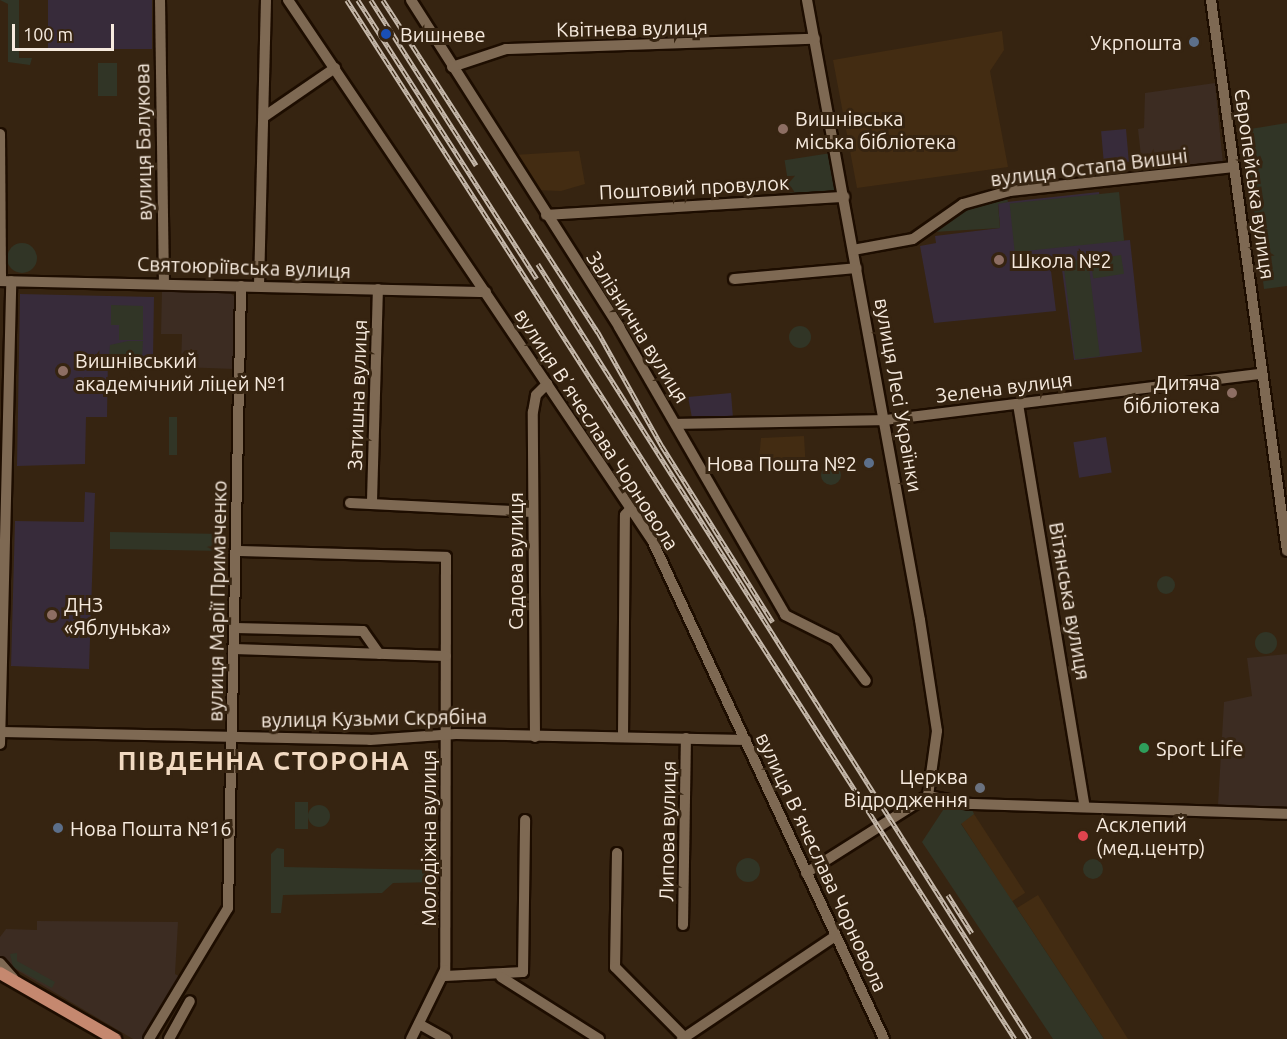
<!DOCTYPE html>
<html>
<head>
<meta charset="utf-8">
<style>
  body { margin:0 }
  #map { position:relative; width:1287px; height:1039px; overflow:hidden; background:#362411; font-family:Ubuntu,sans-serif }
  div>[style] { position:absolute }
  .commercial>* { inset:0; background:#3c2c22 }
  .built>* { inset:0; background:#432c12; transform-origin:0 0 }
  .education>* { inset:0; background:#372b3a; transform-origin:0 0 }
  .green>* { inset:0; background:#313526; transform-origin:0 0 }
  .round { border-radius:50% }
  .roads { filter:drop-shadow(2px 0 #1d0d00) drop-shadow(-2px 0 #1d0d00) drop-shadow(0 2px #1d0d00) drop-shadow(0 -2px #1d0d00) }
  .minor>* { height:10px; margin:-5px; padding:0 5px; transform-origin:5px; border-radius:5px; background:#7e6953 }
  .major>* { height:12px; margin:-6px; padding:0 6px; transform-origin:6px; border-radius:6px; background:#c5886f }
  .rail>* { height:4.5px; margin-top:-2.25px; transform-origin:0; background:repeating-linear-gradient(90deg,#362411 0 7px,#c7baac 0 14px); box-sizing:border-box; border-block:2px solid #c7baac }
  .dots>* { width:16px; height:16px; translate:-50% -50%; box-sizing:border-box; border:3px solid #362411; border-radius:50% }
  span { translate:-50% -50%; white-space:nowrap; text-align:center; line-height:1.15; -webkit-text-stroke:6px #362411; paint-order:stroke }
  .street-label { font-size:20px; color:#f6eade }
  .poi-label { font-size:20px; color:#f6eade }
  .left { translate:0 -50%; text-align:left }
  .right { translate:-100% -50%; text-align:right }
  .district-label { font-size:26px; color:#f1d9c1; font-weight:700; letter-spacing:1.5px }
  .scale { position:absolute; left:12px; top:24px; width:102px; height:27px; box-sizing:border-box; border:3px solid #f6eade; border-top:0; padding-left:8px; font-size:18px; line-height:21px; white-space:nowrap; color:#f6eade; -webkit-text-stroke:4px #362411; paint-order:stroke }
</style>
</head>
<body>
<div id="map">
  <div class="commercial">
    <i style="clip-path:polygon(1215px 83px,1223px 164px,1143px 174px,1138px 129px,1144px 128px,1145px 93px)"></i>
    <i style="clip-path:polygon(162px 290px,228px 291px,235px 297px,234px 369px,181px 367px,182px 334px,161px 334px)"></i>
    <i style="clip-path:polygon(1287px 654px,1287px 807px,1218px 805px,1224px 702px,1252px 696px,1247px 658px)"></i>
    <i style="clip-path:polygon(37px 921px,178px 922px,175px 974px,184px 979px,146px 1039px,133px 1039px,0 960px,0 937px,6px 929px,37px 930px)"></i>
  </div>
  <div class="built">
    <i style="clip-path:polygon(1002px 31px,1004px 50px,990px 71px,1008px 167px,857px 188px,833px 60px)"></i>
    <i style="clip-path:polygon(579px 151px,585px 184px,561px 191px,536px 190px,514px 155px)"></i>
    <i style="clip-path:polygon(804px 436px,806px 471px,758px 470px,761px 438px)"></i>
    <i style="left:974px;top:814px;width:94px;height:16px;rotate:57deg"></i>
    <i style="clip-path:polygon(1038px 895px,1128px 1039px,1104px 1039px,1017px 908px)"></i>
  </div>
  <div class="education">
    <i style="left:48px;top:0;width:104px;height:49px"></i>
    <i style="left:1126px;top:129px;width:33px;height:25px;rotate:85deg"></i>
    <i style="clip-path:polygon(1099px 192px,1105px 242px,1130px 240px,1142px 352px,1074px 360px,1061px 262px,1050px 263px,1056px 311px,934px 323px,920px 246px,936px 243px,935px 236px,1000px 228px,998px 203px)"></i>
    <i style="clip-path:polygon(20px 294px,154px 297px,153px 358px,108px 357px,107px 417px,86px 417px,85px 464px,17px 466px)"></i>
    <i style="clip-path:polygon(731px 393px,733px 418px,692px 418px,688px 397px)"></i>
    <i style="left:1106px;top:437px;width:36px;height:33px;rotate:81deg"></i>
    <i style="clip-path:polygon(85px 492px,95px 493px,89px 669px,11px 666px,15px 521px,84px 522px)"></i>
  </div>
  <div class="green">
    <i style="clip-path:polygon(0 0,19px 0,19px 58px,32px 58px,30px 65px,8px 62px,8px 4px)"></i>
    <i style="left:98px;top:63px;width:19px;height:33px"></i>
    <i style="clip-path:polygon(1287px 123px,1287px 286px,1264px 289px,1244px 130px)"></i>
    <i style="left:831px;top:153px;width:40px;height:47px;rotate:81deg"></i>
    <i style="left:1119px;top:192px;width:49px;height:110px;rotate:84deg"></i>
    <i style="clip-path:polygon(1007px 198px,1008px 202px,998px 204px,1000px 228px,933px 232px,970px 208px)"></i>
    <i class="round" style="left:7px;top:243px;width:30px;height:30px"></i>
    <i style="left:1121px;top:255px;width:19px;height:31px;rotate:81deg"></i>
    <i style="left:1088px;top:259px;width:98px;height:25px;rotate:83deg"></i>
    <i style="clip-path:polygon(111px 305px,143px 306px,143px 340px,119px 340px,119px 325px,111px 325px)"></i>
    <i class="round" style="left:789px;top:326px;width:22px;height:22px"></i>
    <i style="clip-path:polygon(128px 341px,143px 341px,142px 358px,109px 357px,110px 345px)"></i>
    <i style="left:169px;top:417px;width:8px;height:38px"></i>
    <i class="round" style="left:821px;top:465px;width:20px;height:20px"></i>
    <i style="clip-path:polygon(110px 532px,224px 534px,228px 545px,224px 551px,110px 549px)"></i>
    <i class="round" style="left:1157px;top:576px;width:18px;height:18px"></i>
    <i class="round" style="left:1255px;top:632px;width:22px;height:22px"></i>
    <i style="left:295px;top:802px;width:13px;height:27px"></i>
    <i style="clip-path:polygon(947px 804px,970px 805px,974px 814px,961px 824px,1104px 1039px,1053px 1039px,922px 842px)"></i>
    <i class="round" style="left:308px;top:805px;width:22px;height:22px"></i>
    <i style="clip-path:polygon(277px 848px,284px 849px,284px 867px,436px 870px,437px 882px,393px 883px,382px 893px,283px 895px,281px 913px,271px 913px,271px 854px)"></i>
    <i class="round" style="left:736px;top:858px;width:24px;height:24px"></i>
    <i class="round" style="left:1083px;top:859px;width:20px;height:20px"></i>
    <i style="clip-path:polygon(17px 953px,17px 961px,55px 982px,52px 988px,13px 967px,10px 954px)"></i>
  </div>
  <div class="roads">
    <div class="minor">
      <i style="left:160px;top:0;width:283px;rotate:89.2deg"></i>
      <i style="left:288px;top:0;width:651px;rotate:56.02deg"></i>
      <i style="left:652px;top:540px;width:550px;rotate:65.06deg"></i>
      <i style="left:411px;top:0;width:388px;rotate:57.5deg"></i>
      <i style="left:619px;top:327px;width:332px;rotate:60deg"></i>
      <i style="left:785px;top:615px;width:56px;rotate:26.6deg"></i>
      <i style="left:835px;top:640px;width:51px;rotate:52.9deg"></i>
      <i style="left:807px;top:0;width:630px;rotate:79.67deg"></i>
      <i style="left:920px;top:620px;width:112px;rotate:81.3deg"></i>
      <i style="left:937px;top:731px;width:66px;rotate:97.9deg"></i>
      <i style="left:1211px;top:0;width:556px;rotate:82.15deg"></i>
      <i style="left:452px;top:67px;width:57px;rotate:-18.4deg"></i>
      <i style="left:506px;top:49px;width:309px;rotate:-1.9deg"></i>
      <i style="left:265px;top:116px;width:85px;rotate:-34.4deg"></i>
      <i style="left:0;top:134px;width:147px;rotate:89.6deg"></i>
      <i style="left:546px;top:215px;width:299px;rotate:-3.5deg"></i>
      <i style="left:853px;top:250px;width:61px;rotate:-10.4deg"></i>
      <i style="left:913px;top:239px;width:61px;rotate:-35deg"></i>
      <i style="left:963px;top:204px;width:49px;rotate:-15.5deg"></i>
      <i style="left:1010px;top:191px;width:225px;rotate:-6.1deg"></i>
      <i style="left:734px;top:279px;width:123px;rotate:-5.1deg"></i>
      <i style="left:0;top:281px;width:486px;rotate:1.3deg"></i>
      <i style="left:259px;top:286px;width:286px;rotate:-88.6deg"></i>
      <i style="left:1018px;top:404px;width:405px;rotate:80.6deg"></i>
      <i style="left:677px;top:424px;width:208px;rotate:-1.1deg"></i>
      <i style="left:885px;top:420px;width:380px;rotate:-7deg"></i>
      <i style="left:372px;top:501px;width:212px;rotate:-88.4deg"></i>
      <i style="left:350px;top:503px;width:183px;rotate:2.8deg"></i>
      <i style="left:236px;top:551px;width:210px;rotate:1.6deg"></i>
      <i style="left:446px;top:557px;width:413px;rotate:90.1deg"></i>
      <i style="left:445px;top:970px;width:77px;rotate:116.2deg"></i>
      <i style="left:235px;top:628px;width:128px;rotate:1.3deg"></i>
      <i style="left:363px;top:631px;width:28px;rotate:55deg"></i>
      <i style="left:234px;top:649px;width:212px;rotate:1.9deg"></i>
      <i style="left:2px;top:732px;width:368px;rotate:1.2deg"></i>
      <i style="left:370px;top:740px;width:86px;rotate:-4deg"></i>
      <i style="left:456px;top:734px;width:290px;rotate:1.2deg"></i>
      <i style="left:623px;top:736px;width:221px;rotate:-89.5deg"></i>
      <i style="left:625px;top:515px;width:9px;rotate:-49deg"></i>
      <i style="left:535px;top:737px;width:325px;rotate:-90.4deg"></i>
      <i style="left:533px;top:412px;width:17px;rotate:-80deg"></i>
      <i style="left:536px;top:395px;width:16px;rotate:-45deg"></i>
      <i style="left:0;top:744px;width:463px;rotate:-88.6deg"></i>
      <i style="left:617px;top:853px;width:114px;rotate:91deg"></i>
      <i style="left:615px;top:967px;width:97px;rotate:45.4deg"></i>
      <i style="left:806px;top:873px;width:144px;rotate:-32.3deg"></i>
      <i style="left:928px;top:796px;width:43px;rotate:10.8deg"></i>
      <i style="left:970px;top:804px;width:317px;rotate:1.8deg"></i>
      <i style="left:683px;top:925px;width:187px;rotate:-89.1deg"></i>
      <i style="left:0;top:963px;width:20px;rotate:49deg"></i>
      <i style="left:445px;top:976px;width:78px;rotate:-2.9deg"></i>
      <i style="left:523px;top:972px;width:152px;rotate:-89.2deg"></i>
      <i style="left:501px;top:977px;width:116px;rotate:32.3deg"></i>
      <i style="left:419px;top:1024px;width:31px;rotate:29deg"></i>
      <i style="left:149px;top:1039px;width:153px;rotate:-58.9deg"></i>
      <i style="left:228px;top:908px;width:622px;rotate:-88.8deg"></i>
      <i style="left:169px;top:1039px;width:43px;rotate:-61.1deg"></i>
      <i style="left:682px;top:1039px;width:184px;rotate:-33.9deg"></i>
    </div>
    <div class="major">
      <i style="left:0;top:973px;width:133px;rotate:29.9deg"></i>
    </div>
  </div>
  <div class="rail">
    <i style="left:347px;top:0;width:1235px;rotate:57.26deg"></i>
    <i style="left:358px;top:0;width:331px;rotate:57.3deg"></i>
    <i style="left:371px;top:0;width:196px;rotate:57.5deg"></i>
    <i style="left:383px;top:0;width:396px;rotate:57.1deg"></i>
    <i style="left:598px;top:332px;width:131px;rotate:60.7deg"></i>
    <i style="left:662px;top:446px;width:208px;rotate:57.8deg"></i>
    <i style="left:538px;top:264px;width:918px;rotate:57.59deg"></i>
    <i style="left:948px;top:895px;width:45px;rotate:57.7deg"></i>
  </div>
  <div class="dots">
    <i style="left:386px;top:34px;background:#1a4fb4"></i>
    <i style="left:1194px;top:42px;background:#5c6f8a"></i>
    <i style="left:783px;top:129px;background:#8d6e63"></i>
    <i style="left:999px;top:260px;background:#8d6e63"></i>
    <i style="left:63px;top:371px;background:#8d6e63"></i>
    <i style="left:1232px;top:393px;background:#8d6e63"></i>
    <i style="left:869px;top:463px;background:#5c6f8a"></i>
    <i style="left:52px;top:615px;background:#8d6e63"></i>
    <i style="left:1144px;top:748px;background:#2e9e5b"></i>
    <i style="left:980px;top:788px;background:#6b7280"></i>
    <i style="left:58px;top:828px;background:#5c6f8a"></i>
    <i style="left:1083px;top:836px;background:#e0444e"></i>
  </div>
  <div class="street-label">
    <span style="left:632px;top:28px;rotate:-1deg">Квітнева вулиця</span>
    <span style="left:143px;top:142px;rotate:-91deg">вулиця Балукова</span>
    <span style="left:1089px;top:167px;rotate:-7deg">вулиця Остапа Вишні</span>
    <span style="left:1255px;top:184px;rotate:82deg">Європейська вулиця</span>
    <span style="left:694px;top:187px;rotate:-3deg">Поштовий провулок</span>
    <span style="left:244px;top:267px;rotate:2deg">Святоюріївська вулиця</span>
    <span style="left:638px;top:327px;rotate:58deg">Залізнична вулиця</span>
    <span style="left:1004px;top:387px;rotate:-7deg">Зелена вулиця</span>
    <span style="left:357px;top:395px;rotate:-88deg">Затишна вулиця</span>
    <span style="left:899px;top:395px;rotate:80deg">вулиця Лесі Українки</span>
    <span style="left:597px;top:429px;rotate:57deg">вулиця Вʼячеслава Чорновола</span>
    <span style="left:515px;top:561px;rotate:-90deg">Садова вулиця</span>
    <span style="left:217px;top:601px;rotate:-89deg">вулиця Марії Примаченко</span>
    <span style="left:1070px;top:601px;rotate:80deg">Вітянська вулиця</span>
    <span style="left:374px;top:718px;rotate:-1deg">вулиця Кузьми Скрябіна</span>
    <span style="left:667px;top:831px;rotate:-89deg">Липова вулиця</span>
    <span style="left:428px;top:838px;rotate:-90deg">Молодіжна вулиця</span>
    <span style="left:822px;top:862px;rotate:65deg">вулиця Вʼячеслава Чорновола</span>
  </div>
  <div class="poi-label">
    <span class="left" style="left:400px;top:34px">Вишневе</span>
    <span class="right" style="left:1182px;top:42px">Укрпошта</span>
    <span class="left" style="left:795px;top:130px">Вишнівська<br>міська бібліотека</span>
    <span class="left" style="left:1011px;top:260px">Школа №2</span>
    <span class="left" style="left:75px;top:372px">Вишнівський<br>академічний ліцей №1</span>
    <span class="right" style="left:1220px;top:394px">Дитяча<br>бібліотека</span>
    <span class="right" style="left:857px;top:463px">Нова Пошта №2</span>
    <span class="left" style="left:64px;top:616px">ДНЗ<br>«Яблунька»</span>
    <span class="left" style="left:1156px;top:748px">Sport Life</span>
    <span class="right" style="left:968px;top:788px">Церква<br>Відродження</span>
    <span class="left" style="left:1096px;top:836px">Асклепий<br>(мед.центр)</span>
    <span class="left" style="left:70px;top:828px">Нова Пошта №16</span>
  </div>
  <div class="district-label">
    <span style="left:264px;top:761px">ПІВДЕННА СТОРОНА</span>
  </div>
  <div class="scale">100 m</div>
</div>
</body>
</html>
